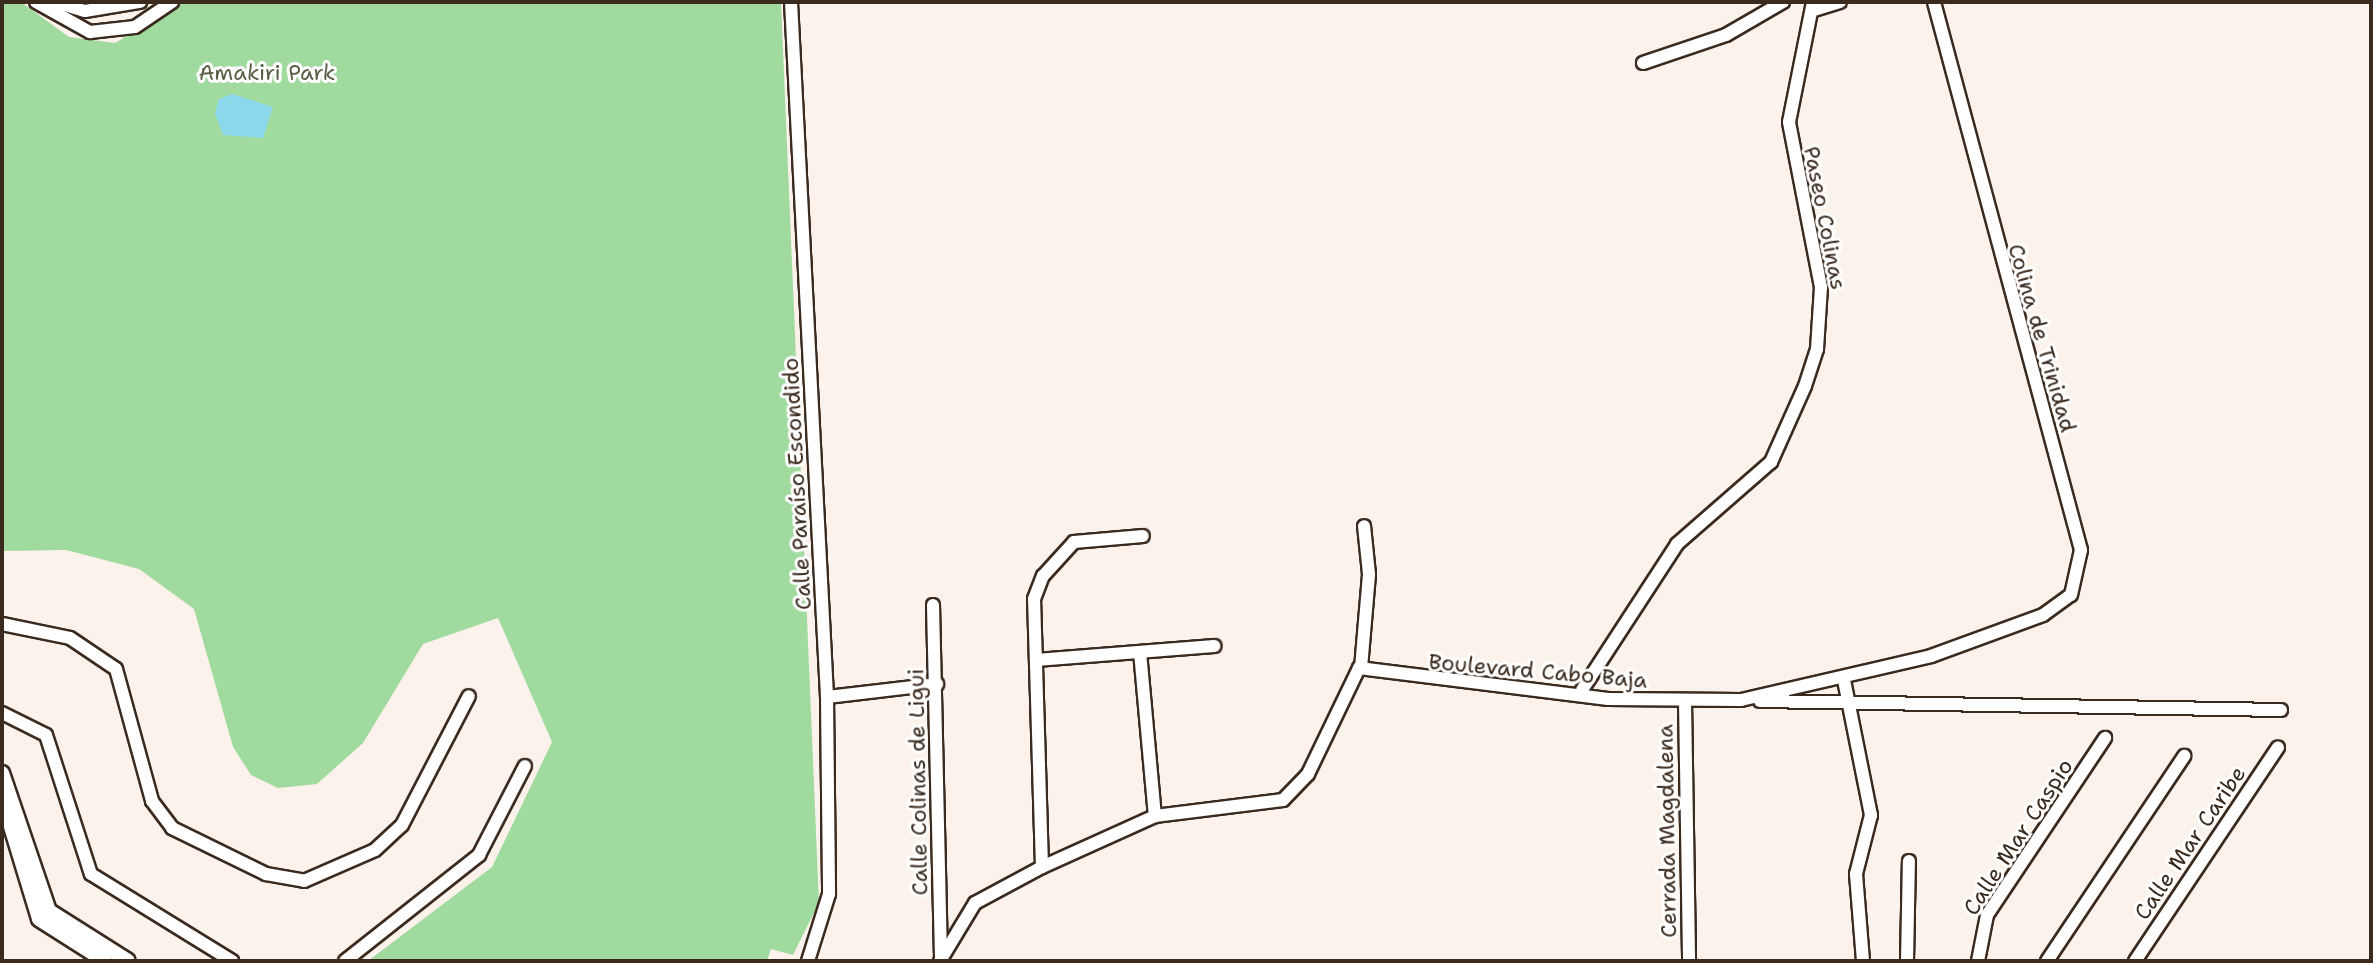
<!DOCTYPE html>
<html>
<head>
<meta charset="utf-8">
<style>
  body { margin:0 }
  #map { position:relative; width:2373px; height:963px; overflow:hidden; background:#fcf2ec; font-family:"Shantell Sans",sans-serif }
  div>[style] { position:absolute }
  .green>* { inset:0; background:#a1da9f }
  .water>* { inset:0; background:#8bd8ea }
  .roads { filter:drop-shadow(2px 0 #3b2a1e) drop-shadow(-2px 0 #3b2a1e) drop-shadow(0 2px #3b2a1e) drop-shadow(0 -2px #3b2a1e) }
  .minor>* { height:12px; margin:-6px; padding:0 6px; transform-origin:6px; border-radius:6px; background:#fff }
  .tertiary>* { height:14px; margin:-7px; padding:0 7px; transform-origin:7px; border-radius:7px; background:#fff }
  span { translate:-50% -50%; white-space:nowrap; text-align:center; line-height:1.15; -webkit-text-stroke:6px #fff; paint-order:stroke }
  .park-label { font-size:22px; color:#5a5f45 }
  .street-label { font-size:22px; color:#3b2a1e }
  .frame { position:absolute; inset:0; border:4px solid #3b2a1e; pointer-events:none }
</style>
</head>
<body>
<div id="map">
  <div class="green">
    <i style="clip-path:polygon(2px 2px,21px 2px,69px 37px,115px 43px,184px 2px,781px 2px,819px 903px,793px 955px,771px 949px,767px 961px,368px 961px,492px 867px,552px 742px,498px 618px,423px 644px,363px 743px,317px 784px,278px 788px,251px 775px,233px 747px,194px 609px,139px 569px,66px 550px,2px 551px)"></i>
  </div>
  <div class="water">
    <i style="clip-path:polygon(232px 94px,273px 107px,263px 138px,223px 135px,215px 113px,219px 99px)"></i>
  </div>
  <div class="roads">
    <div class="minor">
      <i style="left:36px;top:2px;width:62px;rotate:29.1deg"></i>
      <i style="left:90px;top:32px;width:45px;rotate:-6.3deg"></i>
      <i style="left:135px;top:27px;width:45px;rotate:-34deg"></i>
      <i style="left:55px;top:2px;width:31px;rotate:17deg"></i>
      <i style="left:85px;top:11px;width:56px;rotate:-9.3deg"></i>
      <i style="left:791px;top:2px;width:696px;rotate:87.03deg"></i>
      <i style="left:827px;top:697px;width:197px;rotate:89.4deg"></i>
      <i style="left:829px;top:894px;width:70px;rotate:107.4deg"></i>
      <i style="left:1814px;top:10px;width:27px;rotate:-17deg"></i>
      <i style="left:1643px;top:63px;width:88px;rotate:-18.6deg"></i>
      <i style="left:1726px;top:35px;width:66px;rotate:-30.1deg"></i>
      <i style="left:933px;top:605px;width:351px;rotate:88.7deg"></i>
      <i style="left:2px;top:624px;width:69px;rotate:11.6deg"></i>
      <i style="left:70px;top:638px;width:55px;rotate:34deg"></i>
      <i style="left:116px;top:669px;width:137px;rotate:74.7deg"></i>
      <i style="left:152px;top:801px;width:34px;rotate:53deg"></i>
      <i style="left:172px;top:828px;width:105px;rotate:26.1deg"></i>
      <i style="left:266px;top:874px;width:39px;rotate:10deg"></i>
      <i style="left:304px;top:881px;width:77px;rotate:-23.6deg"></i>
      <i style="left:375px;top:850px;width:37px;rotate:-43deg"></i>
      <i style="left:402px;top:825px;width:145px;rotate:-62.6deg"></i>
      <i style="left:1140px;top:652px;width:165px;rotate:84.8deg"></i>
      <i style="left:1036px;top:660px;width:179px;rotate:-4.5deg"></i>
      <i style="left:1361px;top:668px;width:94px;rotate:-85.1deg"></i>
      <i style="left:1369px;top:574px;width:48px;rotate:-95.9deg"></i>
      <i style="left:1844px;top:680px;width:138px;rotate:78.7deg"></i>
      <i style="left:1871px;top:815px;width:61px;rotate:104.3deg"></i>
      <i style="left:1856px;top:874px;width:87px;rotate:85.4deg"></i>
      <i style="left:1582px;top:690px;width:174px;rotate:-56.9deg"></i>
      <i style="left:1677px;top:544px;width:125px;rotate:-41.1deg"></i>
      <i style="left:1771px;top:462px;width:83px;rotate:-65.9deg"></i>
      <i style="left:1805px;top:386px;width:39px;rotate:-72deg"></i>
      <i style="left:1817px;top:349px;width:62px;rotate:-86.3deg"></i>
      <i style="left:1821px;top:287px;width:168px;rotate:-101deg"></i>
      <i style="left:1789px;top:122px;width:122px;rotate:-78.7deg"></i>
      <i style="left:827px;top:697px;width:111px;rotate:-6.7deg"></i>
      <i style="left:1685px;top:701px;width:260px;rotate:89.1deg"></i>
      <i style="left:1760px;top:701px;width:521px;rotate:0.99deg"></i>
      <i style="left:2px;top:713px;width:49px;rotate:26.6deg"></i>
      <i style="left:46px;top:735px;width:146px;rotate:72.1deg"></i>
      <i style="left:91px;top:874px;width:166px;rotate:31.7deg"></i>
      <i style="left:1042px;top:867px;width:268px;rotate:-91.7deg"></i>
      <i style="left:1034px;top:599px;width:25px;rotate:-69deg"></i>
      <i style="left:1043px;top:576px;width:46px;rotate:-47.6deg"></i>
      <i style="left:1074px;top:542px;width:69px;rotate:-5deg"></i>
      <i style="left:345px;top:961px;width:171px;rotate:-38.3deg"></i>
      <i style="left:479px;top:855px;width:100px;rotate:-62.7deg"></i>
      <i style="left:940px;top:961px;width:68px;rotate:-58.9deg"></i>
      <i style="left:975px;top:903px;width:76px;rotate:-28.2deg"></i>
      <i style="left:1042px;top:867px;width:124px;rotate:-24.3deg"></i>
      <i style="left:1155px;top:816px;width:129px;rotate:-7.1deg"></i>
      <i style="left:1283px;top:800px;width:36px;rotate:-46deg"></i>
      <i style="left:1308px;top:774px;width:118px;rotate:-64.3deg"></i>
      <i style="left:1359px;top:668px;width:251px;rotate:7.1deg"></i>
      <i style="left:1608px;top:699px;width:133px;rotate:0.4deg"></i>
      <i style="left:1741px;top:700px;width:195px;rotate:-13deg"></i>
      <i style="left:1931px;top:656px;width:119px;rotate:-20.1deg"></i>
      <i style="left:2043px;top:615px;width:34px;rotate:-36deg"></i>
      <i style="left:2071px;top:595px;width:46px;rotate:-77.5deg"></i>
      <i style="left:2081px;top:550px;width:567px;rotate:-105.02deg"></i>
      <i style="left:1907px;top:961px;width:100px;rotate:-88.9deg"></i>
      <i style="left:1978px;top:961px;width:47px;rotate:-78.9deg"></i>
      <i style="left:1987px;top:915px;width:213px;rotate:-56.3deg"></i>
      <i style="left:2047px;top:961px;width:247px;rotate:-56.2deg"></i>
      <i style="left:2135px;top:961px;width:257px;rotate:-56.2deg"></i>
    </div>
    <div class="tertiary">
      <i style="left:2px;top:773px;width:146px;rotate:71.2deg"></i>
      <i style="left:49px;top:911px;width:93px;rotate:32.3deg"></i>
      <i style="left:2px;top:797px;width:127px;rotate:73.1deg"></i>
      <i style="left:39px;top:919px;width:78px;rotate:32.5deg"></i>
    </div>
  </div>
  <div class="park-label">
    <span style="left:267px;top:73px">Amakiri Park</span>
  </div>
  <div class="street-label">
    <span style="left:1825px;top:218px;rotate:79deg">Paseo Colinas</span>
    <span style="left:2042px;top:338px;rotate:74deg">Colina de Trinidad</span>
    <span style="left:797px;top:484px;rotate:-93deg">Calle Paraíso Escondido</span>
    <span style="left:1538px;top:671px;rotate:5deg">Boulevard Cabo Baja</span>
    <span style="left:918px;top:782px;rotate:-91deg">Calle Colinas de Ligui</span>
    <span style="left:1667px;top:831px;rotate:-91deg">Cerrada Magdalena</span>
    <span style="left:2018px;top:837px;rotate:-57deg">Calle Mar Caspio</span>
    <span style="left:2190px;top:843px;rotate:-56deg">Calle Mar Caribe</span>
  </div>
  <div class="frame"></div>
</div>
</body>
</html>
